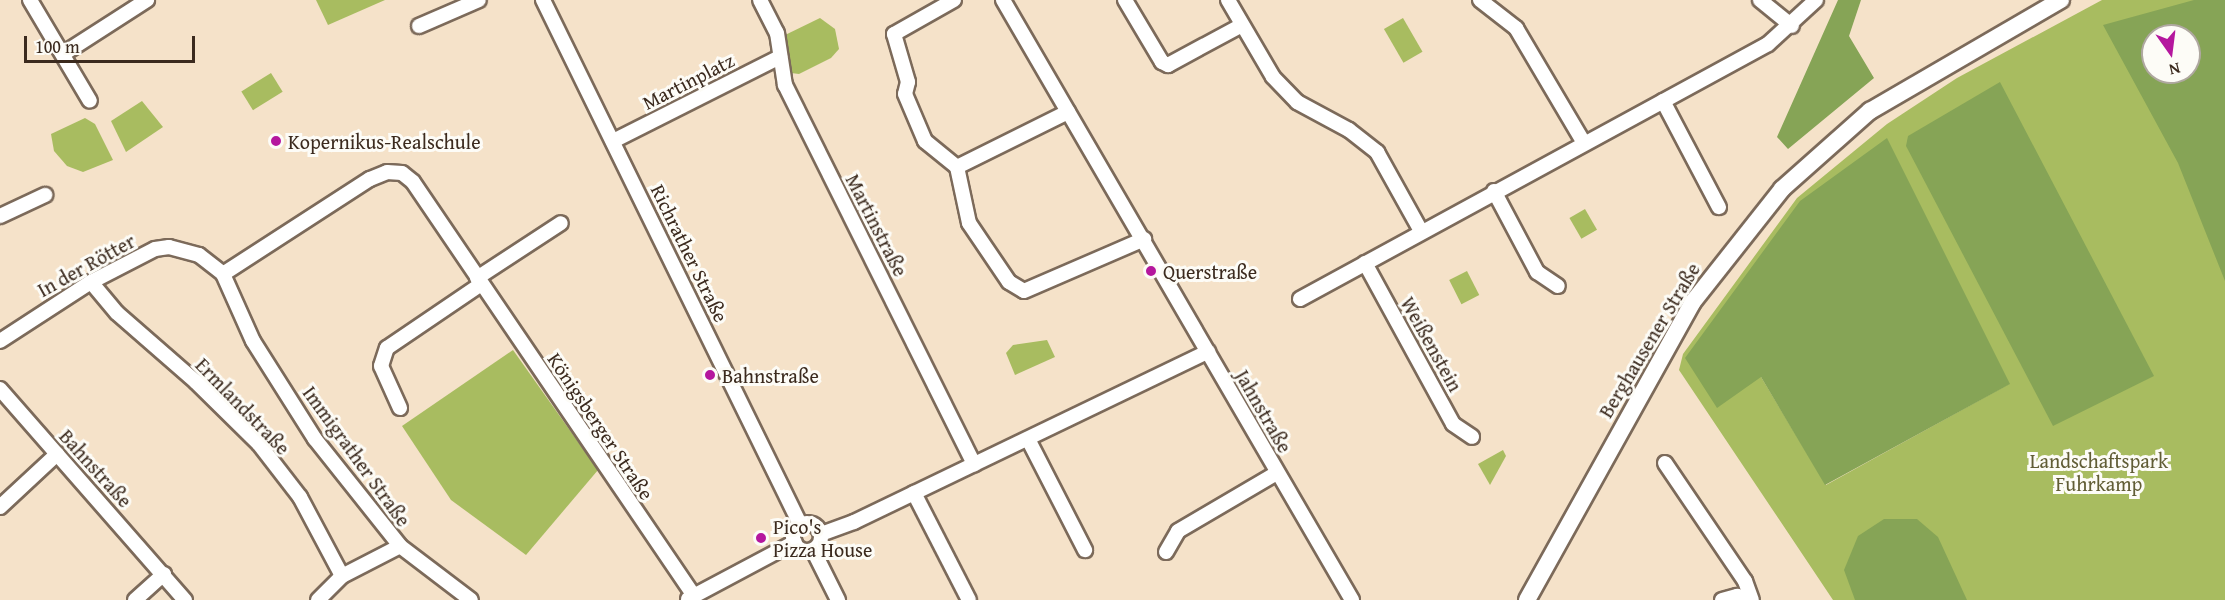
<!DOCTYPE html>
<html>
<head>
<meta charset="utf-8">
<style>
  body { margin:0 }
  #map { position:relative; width:2225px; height:600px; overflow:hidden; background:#f5e2c9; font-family:"Gentium Book Plus",serif }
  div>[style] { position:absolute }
  .green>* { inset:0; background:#a8bc60; transform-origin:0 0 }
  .forest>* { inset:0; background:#86a456 }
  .roads { filter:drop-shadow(2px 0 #7c6a5a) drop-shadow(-2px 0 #7c6a5a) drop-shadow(0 2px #7c6a5a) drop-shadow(0 -2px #7c6a5a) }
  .minor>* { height:14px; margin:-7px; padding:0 7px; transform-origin:7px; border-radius:7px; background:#fff }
  .minor>.ring { margin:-7px; padding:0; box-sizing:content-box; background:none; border:14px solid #fff; border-radius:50% }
  .major>* { height:16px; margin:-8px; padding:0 8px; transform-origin:8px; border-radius:8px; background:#fff }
  .dots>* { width:16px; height:16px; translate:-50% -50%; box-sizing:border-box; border:3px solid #fdfcf7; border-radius:50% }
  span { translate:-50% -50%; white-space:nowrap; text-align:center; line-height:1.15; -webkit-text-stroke:6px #fdfcf7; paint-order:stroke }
  .street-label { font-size:20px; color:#3b2a1e }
  .poi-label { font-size:20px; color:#3b2a1e }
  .left { translate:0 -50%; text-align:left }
  .park-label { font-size:20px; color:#615d35 }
  .north { position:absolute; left:2141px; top:24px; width:60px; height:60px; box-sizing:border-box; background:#fdfcf7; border:2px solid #afa8a0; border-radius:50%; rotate:166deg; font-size:16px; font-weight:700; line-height:24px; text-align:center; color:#3b2a1e }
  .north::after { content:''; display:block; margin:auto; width:21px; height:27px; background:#b5179e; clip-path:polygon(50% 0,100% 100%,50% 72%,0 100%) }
  .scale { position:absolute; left:24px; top:36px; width:171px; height:27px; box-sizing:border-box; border:3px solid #3b2a1e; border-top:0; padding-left:8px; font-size:18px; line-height:21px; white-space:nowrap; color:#3b2a1e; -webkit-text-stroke:4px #fdfcf7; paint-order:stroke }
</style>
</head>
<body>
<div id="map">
  <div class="green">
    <i style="clip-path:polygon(316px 0,385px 0,328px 25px)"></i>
    <i style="clip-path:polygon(evenodd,2102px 0,2225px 0,2225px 600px,1833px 600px,1679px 370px,1683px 354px,1797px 198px,1887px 124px,1957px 78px,2102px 0,2153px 36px,2189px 36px,2189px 72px,2153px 72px,2153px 36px,2102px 0,1761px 377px,2009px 384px,1826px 485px,1761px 377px)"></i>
    <i style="clip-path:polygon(820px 18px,835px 29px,839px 49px,831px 58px,799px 74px,791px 73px,781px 37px)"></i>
    <i style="left:1403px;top:18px;width:39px;height:22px;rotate:60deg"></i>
    <i style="left:271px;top:73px;width:22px;height:35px;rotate:58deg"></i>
    <i style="clip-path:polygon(142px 101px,163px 127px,126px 152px,111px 121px)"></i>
    <i style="clip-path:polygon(85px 118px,95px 124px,113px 160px,83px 172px,67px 166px,54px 151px,51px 134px)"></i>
    <i style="left:1585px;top:209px;width:24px;height:18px;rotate:60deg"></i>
    <i style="left:1467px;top:271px;width:27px;height:20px;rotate:63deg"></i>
    <i style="clip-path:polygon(1047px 340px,1055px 357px,1015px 375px,1006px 353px,1013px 345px)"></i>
    <i style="clip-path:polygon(513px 350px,598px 470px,526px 555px,451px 500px,402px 426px)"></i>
    <i style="clip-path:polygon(1503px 450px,1506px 456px,1490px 485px,1478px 464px)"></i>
  </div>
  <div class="forest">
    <i style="clip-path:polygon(1838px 0,1861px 0,1849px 36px,1874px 78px,1788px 149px,1777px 137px)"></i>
    <i style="clip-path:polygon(evenodd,2194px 0,2225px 0,2225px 281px,2178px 163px,2103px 25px,2194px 0,2153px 36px,2189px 36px,2189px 72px,2153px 72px,2153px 36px)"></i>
    <i style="clip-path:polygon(2000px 82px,2154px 376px,2053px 426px,1906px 146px,1908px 136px)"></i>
    <i style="clip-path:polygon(1887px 138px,2010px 384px,1825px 485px,1761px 377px,1717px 408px,1685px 358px,1800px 201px)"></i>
    <i style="clip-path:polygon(1884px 519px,1917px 519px,1938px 537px,1967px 600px,1855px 600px,1844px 570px,1858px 536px)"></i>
  </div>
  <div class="roads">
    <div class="minor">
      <i style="left:30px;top:0;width:117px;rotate:59.3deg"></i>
      <i style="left:543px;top:0;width:584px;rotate:63.87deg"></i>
      <i style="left:760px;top:0;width:37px;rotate:63deg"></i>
      <i style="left:777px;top:33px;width:53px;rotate:81.3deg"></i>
      <i style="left:785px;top:85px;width:424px;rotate:63.5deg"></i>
      <i style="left:954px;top:0;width:69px;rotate:150.5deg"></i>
      <i style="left:894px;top:34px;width:50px;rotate:73.7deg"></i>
      <i style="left:908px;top:82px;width:12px;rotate:104deg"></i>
      <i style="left:905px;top:94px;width:51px;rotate:66.9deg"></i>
      <i style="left:925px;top:141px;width:41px;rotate:39.1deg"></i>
      <i style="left:957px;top:167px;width:57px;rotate:77.9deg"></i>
      <i style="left:969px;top:223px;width:71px;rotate:55.9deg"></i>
      <i style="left:1009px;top:282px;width:17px;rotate:31deg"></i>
      <i style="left:1024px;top:291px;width:131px;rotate:-23.4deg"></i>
      <i style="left:1003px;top:0;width:694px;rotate:59.81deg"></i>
      <i style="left:1125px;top:0;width:72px;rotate:59.2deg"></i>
      <i style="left:1162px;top:62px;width:7px;rotate:27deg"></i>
      <i style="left:1168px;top:65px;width:84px;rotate:-28.4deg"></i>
      <i style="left:1228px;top:0;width:89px;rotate:59.7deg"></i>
      <i style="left:1273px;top:77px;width:35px;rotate:46deg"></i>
      <i style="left:1297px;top:102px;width:59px;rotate:28.3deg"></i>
      <i style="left:1349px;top:130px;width:36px;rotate:38deg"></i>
      <i style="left:1377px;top:152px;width:90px;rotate:60.9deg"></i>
      <i style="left:1480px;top:0;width:46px;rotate:37.9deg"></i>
      <i style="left:1516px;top:28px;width:134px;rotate:59.4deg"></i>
      <i style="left:1760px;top:0;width:41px;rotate:39.1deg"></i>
      <i style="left:419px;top:26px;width:65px;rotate:-23.4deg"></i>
      <i style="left:63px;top:54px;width:100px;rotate:-32.7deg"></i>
      <i style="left:1663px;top:101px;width:120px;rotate:62.2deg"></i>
      <i style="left:613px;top:141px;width:187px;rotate:-26.7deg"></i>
      <i style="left:957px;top:167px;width:124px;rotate:-26.4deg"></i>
      <i style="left:1494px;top:191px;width:92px;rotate:62deg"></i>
      <i style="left:1537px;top:272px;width:25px;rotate:34deg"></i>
      <i style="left:0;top:216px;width:50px;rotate:-25deg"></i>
      <i style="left:1365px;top:263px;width:183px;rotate:61.3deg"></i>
      <i style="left:1453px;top:424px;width:23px;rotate:34deg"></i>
      <i style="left:223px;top:274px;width:175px;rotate:-32.9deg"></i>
      <i style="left:370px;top:179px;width:18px;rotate:-22deg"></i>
      <i style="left:387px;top:172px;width:15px;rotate:4deg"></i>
      <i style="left:402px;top:173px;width:14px;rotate:39deg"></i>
      <i style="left:413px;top:182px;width:500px;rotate:55.83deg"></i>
      <i style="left:477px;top:278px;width:100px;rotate:-33.2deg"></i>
      <i style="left:91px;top:282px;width:40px;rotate:50deg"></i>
      <i style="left:117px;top:313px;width:105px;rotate:41.1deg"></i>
      <i style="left:196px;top:382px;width:88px;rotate:44.5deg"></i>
      <i style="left:259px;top:444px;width:67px;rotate:52.3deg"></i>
      <i style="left:300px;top:497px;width:89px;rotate:62deg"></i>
      <i style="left:1300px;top:299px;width:533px;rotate:-28.58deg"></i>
      <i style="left:1768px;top:44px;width:65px;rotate:-42.5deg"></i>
      <i style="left:0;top:341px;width:108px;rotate:-33deg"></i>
      <i style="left:91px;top:282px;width:72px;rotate:-27.3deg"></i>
      <i style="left:155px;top:249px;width:14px;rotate:-8deg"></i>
      <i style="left:169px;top:247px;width:31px;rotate:15deg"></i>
      <i style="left:199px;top:255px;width:31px;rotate:38deg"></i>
      <i style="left:223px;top:274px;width:73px;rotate:65.9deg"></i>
      <i style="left:253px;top:341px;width:116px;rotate:57.7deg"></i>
      <i style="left:315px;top:439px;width:137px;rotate:51.5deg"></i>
      <i style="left:400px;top:546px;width:89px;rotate:37.3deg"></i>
      <i style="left:0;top:389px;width:281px;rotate:48.8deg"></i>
      <i style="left:400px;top:408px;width:46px;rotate:-114.3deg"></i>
      <i style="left:381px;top:366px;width:19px;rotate:-72deg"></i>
      <i style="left:387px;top:348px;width:114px;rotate:-34.2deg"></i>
      <i style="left:1028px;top:439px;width:125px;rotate:62.8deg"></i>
      <i style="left:1665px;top:463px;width:143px;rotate:55.9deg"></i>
      <i style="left:1745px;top:581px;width:20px;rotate:70deg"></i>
      <i style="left:914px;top:493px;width:120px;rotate:62.8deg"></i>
      <i style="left:0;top:507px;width:78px;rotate:-42.9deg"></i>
      <i class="ring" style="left:793px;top:523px;width:14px;height:14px"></i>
      <i style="left:821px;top:534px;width:35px;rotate:-20deg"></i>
      <i style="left:854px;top:522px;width:393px;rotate:-25.7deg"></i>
      <i style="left:813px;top:550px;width:56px;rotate:63.4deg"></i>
      <i style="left:1166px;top:552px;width:24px;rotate:-60deg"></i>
      <i style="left:1178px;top:531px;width:115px;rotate:-30.4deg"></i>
      <i style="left:688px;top:599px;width:121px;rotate:-28deg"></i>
      <i style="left:135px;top:600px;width:39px;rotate:-42deg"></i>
      <i style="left:318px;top:600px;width:34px;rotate:-45deg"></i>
      <i style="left:342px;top:576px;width:65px;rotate:-27.3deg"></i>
      <i style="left:1722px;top:600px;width:16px;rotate:-15deg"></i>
      <i style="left:1737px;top:596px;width:10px;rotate:24deg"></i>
    </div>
    <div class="major">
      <i style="left:1527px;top:600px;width:340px;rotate:-60.9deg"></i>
      <i style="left:1692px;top:303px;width:145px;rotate:-51.7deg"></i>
      <i style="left:1782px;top:189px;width:118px;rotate:-41.6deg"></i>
      <i style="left:1870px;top:111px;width:221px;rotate:-30.2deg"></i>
    </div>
  </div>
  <div class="dots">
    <i style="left:276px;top:141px;background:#b5179e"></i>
    <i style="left:1151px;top:271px;background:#b5179e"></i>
    <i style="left:710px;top:375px;background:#b5179e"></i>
    <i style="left:761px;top:538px;background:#b5179e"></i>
  </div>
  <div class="street-label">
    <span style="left:688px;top:81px;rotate:-27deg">Martinplatz</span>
    <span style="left:877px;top:225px;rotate:63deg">Martinstraße</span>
    <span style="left:690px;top:253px;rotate:64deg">Richrather Straße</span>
    <span style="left:86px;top:265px;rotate:-29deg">In der Rötter</span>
    <span style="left:1649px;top:340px;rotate:-59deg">Berghausener Straße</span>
    <span style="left:1432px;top:344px;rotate:61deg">Weißenstein</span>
    <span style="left:243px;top:406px;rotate:46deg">Ermlandstraße</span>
    <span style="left:1264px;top:411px;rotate:60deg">Jahnstraße</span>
    <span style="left:601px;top:426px;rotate:56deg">Königsberger Straße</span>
    <span style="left:357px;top:456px;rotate:54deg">Immigrather Straße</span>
    <span style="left:96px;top:468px;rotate:48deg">Bahnstraße</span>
  </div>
  <div class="poi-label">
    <span class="left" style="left:288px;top:141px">Kopernikus-Realschule</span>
    <span class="left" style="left:1163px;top:271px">Querstraße</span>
    <span class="left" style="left:722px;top:375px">Bahnstraße</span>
    <span class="left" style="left:773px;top:538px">Pico's<br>Pizza House</span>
  </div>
  <div class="park-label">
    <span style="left:2099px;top:472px">Landschaftspark<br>Fuhrkamp</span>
  </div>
  <div class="north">N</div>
  <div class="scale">100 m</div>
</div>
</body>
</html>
